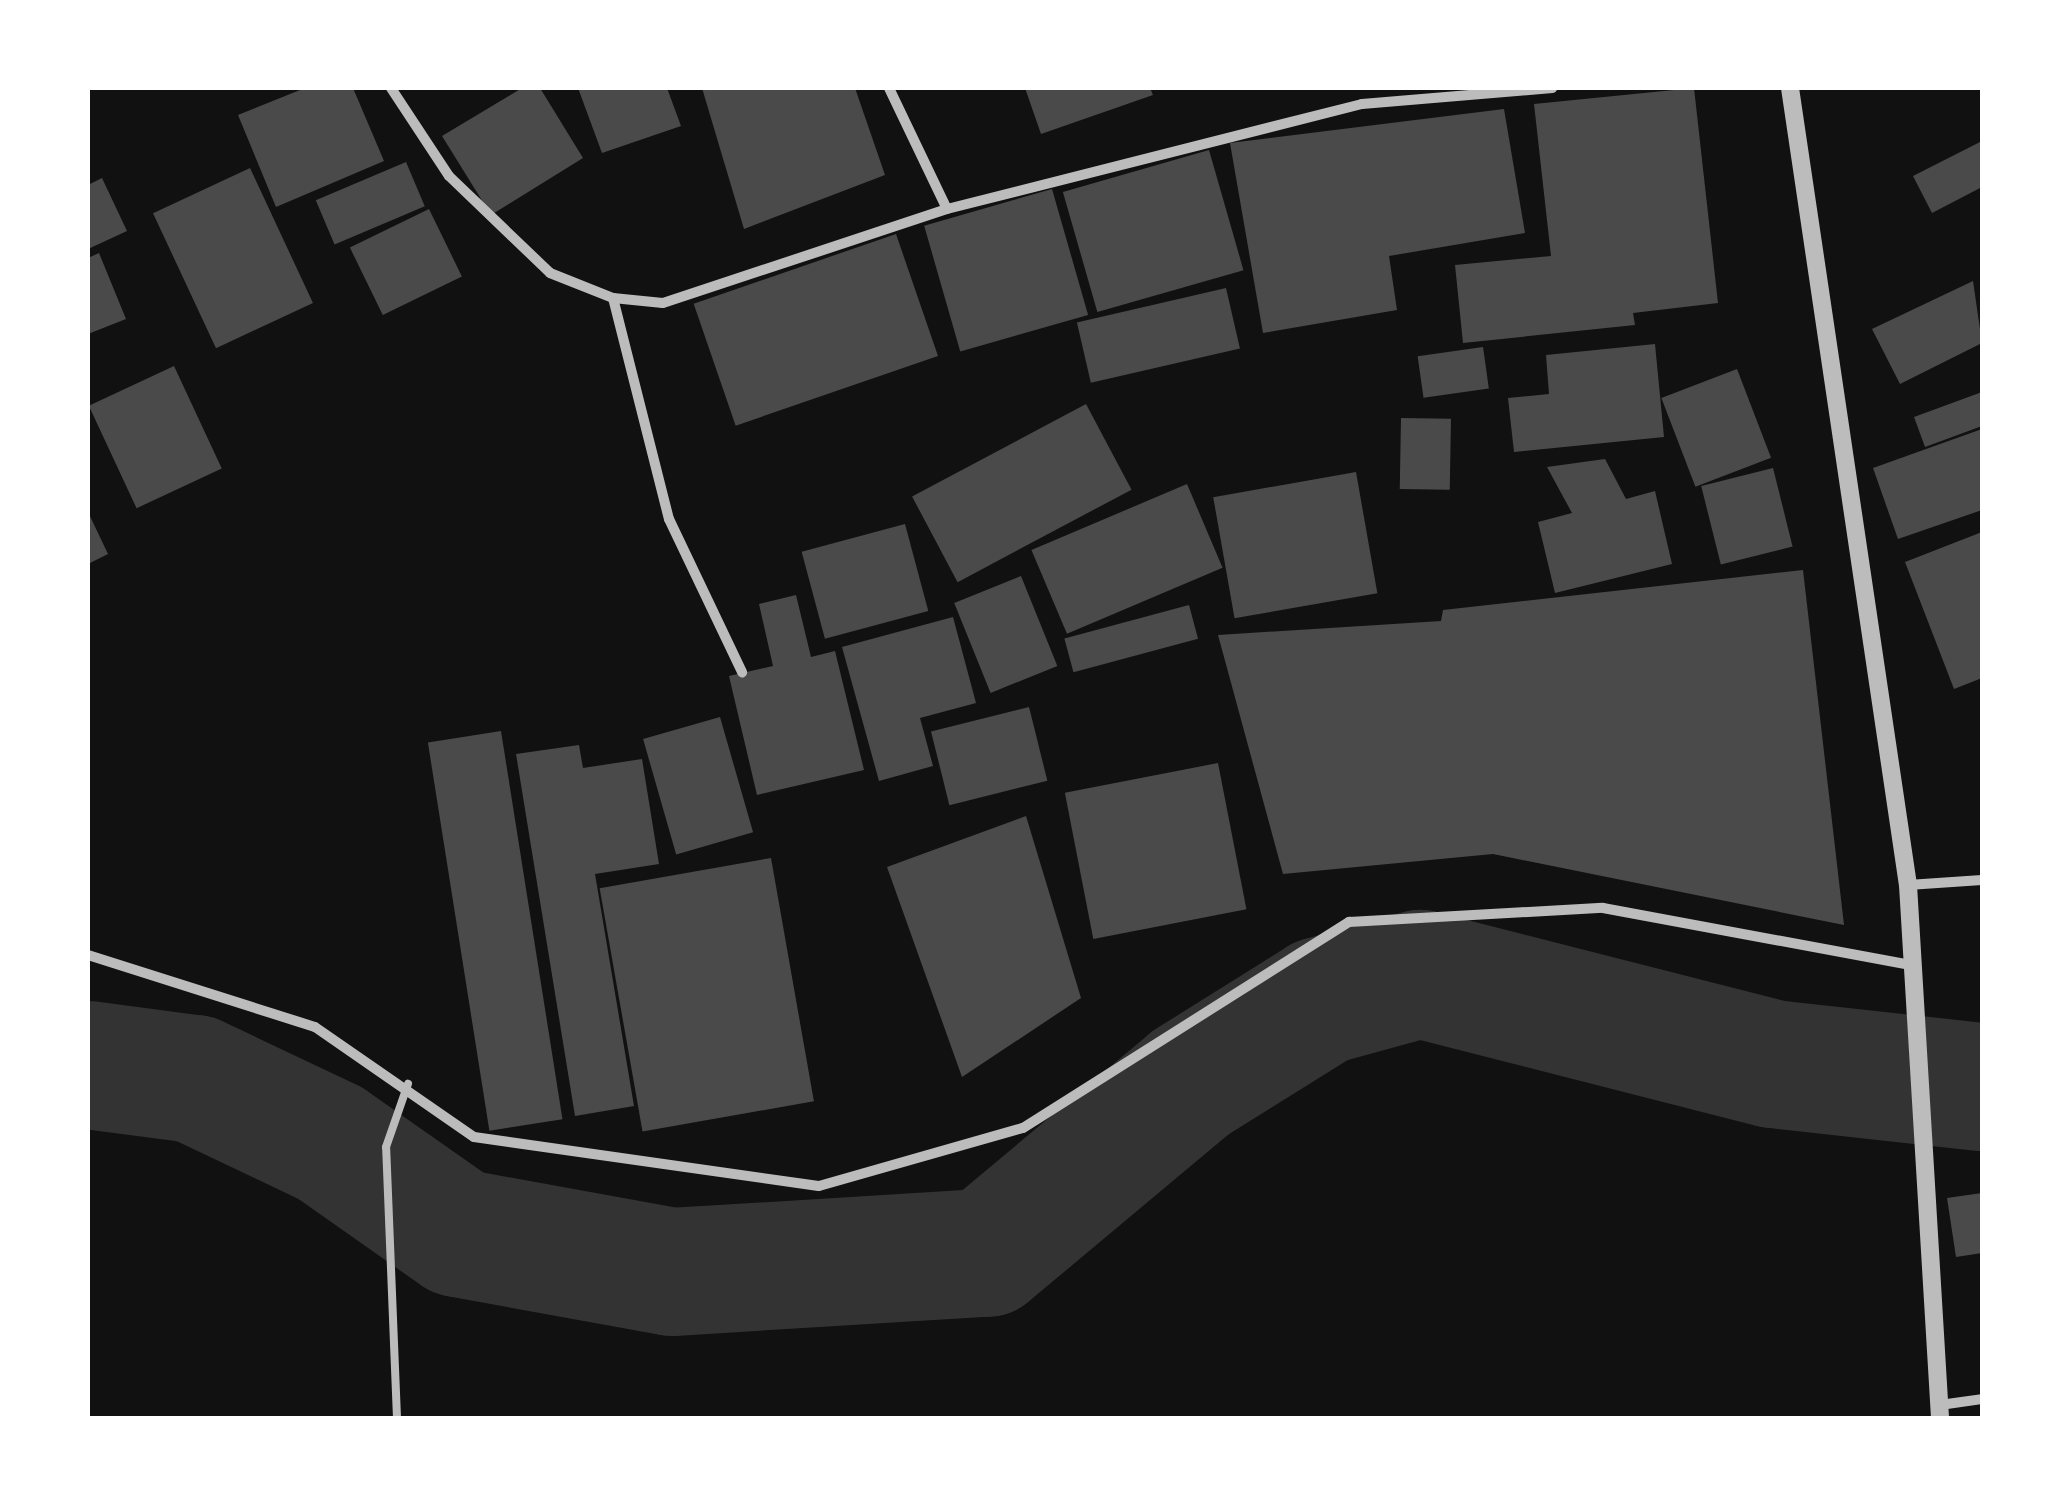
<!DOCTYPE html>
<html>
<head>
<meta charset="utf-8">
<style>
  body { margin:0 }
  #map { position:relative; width:2070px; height:1506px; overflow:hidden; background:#111; font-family:"Sofia Sans Condensed",sans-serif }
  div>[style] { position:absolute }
  .river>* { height:128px; margin:-64px; padding:0 64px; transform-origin:64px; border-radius:64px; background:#333 }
  .building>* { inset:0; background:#4a4a4a; transform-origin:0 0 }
  .service>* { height:8px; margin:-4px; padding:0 4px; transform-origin:4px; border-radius:4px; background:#bcbcbc }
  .minor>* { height:10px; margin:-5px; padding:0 5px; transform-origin:5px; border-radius:5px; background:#bcbcbc }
  .tertiary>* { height:18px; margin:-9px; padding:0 9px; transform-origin:9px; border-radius:9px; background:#bcbcbc }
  span { translate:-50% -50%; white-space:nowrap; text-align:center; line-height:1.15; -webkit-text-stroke:8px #fff; paint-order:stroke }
  .frame { position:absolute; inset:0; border:90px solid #fff; pointer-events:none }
</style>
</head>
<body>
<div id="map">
  <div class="river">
    <i style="left:88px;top:1065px;width:108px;rotate:7.5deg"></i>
    <i style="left:195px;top:1079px;width:149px;rotate:25.4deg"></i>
    <i style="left:330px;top:1143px;width:156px;rotate:35.1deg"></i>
    <i style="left:458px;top:1233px;width:218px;rotate:10.3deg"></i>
    <i style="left:672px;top:1272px;width:316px;rotate:-3.5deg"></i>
    <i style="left:987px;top:1253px;width:265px;rotate:-39.9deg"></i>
    <i style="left:1190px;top:1083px;width:155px;rotate:-32deg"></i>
    <i style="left:1321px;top:1001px;width:103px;rotate:-15.3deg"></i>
    <i style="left:1420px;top:974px;width:364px;rotate:14.3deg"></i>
    <i style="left:1773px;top:1064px;width:210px;rotate:6.3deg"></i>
  </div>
  <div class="building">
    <i style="clip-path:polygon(305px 88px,353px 88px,384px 161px,276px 207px,238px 115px)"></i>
    <i style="clip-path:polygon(522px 88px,540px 88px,583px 158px,491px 215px,442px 136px)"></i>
    <i style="clip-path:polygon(578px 88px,667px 88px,681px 126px,602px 153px)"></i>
    <i style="clip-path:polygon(702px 88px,855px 88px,885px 175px,744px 229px)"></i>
    <i style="clip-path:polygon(1025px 88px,1150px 88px,1153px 95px,1041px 134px)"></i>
    <i style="clip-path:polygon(1694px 88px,1718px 303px,1633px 313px,1635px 325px,1463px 343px,1455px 265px,1551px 256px,1534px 104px)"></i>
    <i style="clip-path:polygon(1504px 109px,1525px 233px,1389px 256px,1397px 310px,1263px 333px,1230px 143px)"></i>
    <i style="clip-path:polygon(1982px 141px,1982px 187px,1932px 213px,1913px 176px)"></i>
    <i style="left:1209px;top:150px;width:125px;height:152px;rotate:74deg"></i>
    <i style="left:406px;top:162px;width:48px;height:98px;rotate:67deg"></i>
    <i style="left:250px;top:168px;width:149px;height:107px;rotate:65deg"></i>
    <i style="clip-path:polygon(102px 178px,127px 231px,88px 249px,88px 185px)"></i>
    <i style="left:1052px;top:189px;width:131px;height:133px;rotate:74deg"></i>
    <i style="left:429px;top:209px;width:75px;height:88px;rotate:64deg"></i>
    <i style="left:896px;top:234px;width:129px;height:214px;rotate:71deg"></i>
    <i style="clip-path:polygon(99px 253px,126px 319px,88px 334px,88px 258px)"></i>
    <i style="clip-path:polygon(1973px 281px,1982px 343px,1900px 384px,1872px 329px)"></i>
    <i style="left:1226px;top:288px;width:62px;height:153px;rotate:77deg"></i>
    <i style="clip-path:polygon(1655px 344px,1664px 437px,1514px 452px,1508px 398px,1549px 394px,1546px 355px)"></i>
    <i style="left:1483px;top:347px;width:42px;height:66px;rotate:82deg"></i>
    <i style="left:174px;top:366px;width:113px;height:94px;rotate:65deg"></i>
    <i style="left:1737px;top:369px;width:95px;height:81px;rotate:69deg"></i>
    <i style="clip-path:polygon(1982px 392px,1982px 426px,1925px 447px,1914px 417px)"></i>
    <i style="left:1086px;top:404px;width:97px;height:197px;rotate:62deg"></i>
    <i style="left:1401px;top:418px;width:50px;height:71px;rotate:1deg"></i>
    <i style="clip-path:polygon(1982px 429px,1982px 510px,1898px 539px,1873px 468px)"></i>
    <i style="clip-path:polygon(1605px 459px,1626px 499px,1655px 491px,1672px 564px,1555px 593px,1538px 522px,1572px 513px,1547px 467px)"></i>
    <i style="left:1773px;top:468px;width:81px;height:74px;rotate:76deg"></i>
    <i style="left:1356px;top:472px;width:123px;height:145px;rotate:80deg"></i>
    <i style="left:1187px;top:484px;width:91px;height:169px;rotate:67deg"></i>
    <i style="clip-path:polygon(88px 512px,108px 554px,88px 564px)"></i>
    <i style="left:905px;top:524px;width:90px;height:107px;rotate:75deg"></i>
    <i style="clip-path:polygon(1982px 532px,1982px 678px,1954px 689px,1905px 562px)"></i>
    <i style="clip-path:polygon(1803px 570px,1844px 925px,1493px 854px,1283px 874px,1218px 635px,1441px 621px,1443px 610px)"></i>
    <i style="left:1021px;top:576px;width:97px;height:72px;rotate:68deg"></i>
    <i style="clip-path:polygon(796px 595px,811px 657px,835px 651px,864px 770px,757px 795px,729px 676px,773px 666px,759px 604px)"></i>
    <i style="left:1189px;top:605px;width:35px;height:129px;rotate:75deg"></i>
    <i style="clip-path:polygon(953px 617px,976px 703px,920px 718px,933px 766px,879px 781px,842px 647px)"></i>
    <i style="left:1029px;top:707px;width:76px;height:101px;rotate:76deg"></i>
    <i style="left:720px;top:717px;width:120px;height:80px;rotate:74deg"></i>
    <i style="left:501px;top:731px;width:393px;height:74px;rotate:81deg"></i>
    <i style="clip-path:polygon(579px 745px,583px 768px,642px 759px,659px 864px,595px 874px,634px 1106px,575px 1116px,516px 754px)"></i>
    <i style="left:1218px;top:763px;width:149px;height:156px;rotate:79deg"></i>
    <i style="clip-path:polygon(1026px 816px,1081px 998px,962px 1077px,887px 867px)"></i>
    <i style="left:771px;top:858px;width:247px;height:174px;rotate:80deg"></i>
    <i style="clip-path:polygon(1982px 1193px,1982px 1253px,1956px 1257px,1947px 1198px)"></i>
  </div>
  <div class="service">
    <i style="left:397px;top:1418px;width:271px;rotate:-92.3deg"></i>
    <i style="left:386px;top:1147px;width:67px;rotate:-70.8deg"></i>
  </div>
  <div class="minor">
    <i style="left:391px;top:88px;width:105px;rotate:56.6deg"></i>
    <i style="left:449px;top:176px;width:140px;rotate:43.8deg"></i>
    <i style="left:550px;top:273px;width:68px;rotate:21.6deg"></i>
    <i style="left:613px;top:298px;width:50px;rotate:5.7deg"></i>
    <i style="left:663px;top:303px;width:299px;rotate:-18.3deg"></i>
    <i style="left:947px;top:209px;width:428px;rotate:-14.2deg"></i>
    <i style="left:1362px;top:104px;width:191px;rotate:-4.8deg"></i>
    <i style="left:889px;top:88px;width:134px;rotate:64.4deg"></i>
    <i style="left:613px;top:298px;width:228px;rotate:75.8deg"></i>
    <i style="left:669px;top:519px;width:170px;rotate:64.5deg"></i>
    <i style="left:1908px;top:885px;width:74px;rotate:-3.9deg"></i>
    <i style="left:88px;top:955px;width:238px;rotate:17.6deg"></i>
    <i style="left:315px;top:1027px;width:193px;rotate:34.7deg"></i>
    <i style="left:474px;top:1137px;width:348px;rotate:8.1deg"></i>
    <i style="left:819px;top:1186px;width:212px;rotate:-15.9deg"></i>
    <i style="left:1023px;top:1128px;width:386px;rotate:-32.3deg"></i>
    <i style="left:1349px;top:922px;width:254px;rotate:-3.2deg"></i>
    <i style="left:1603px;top:908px;width:317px;rotate:10.5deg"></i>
    <i style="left:1940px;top:1405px;width:42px;rotate:-8.1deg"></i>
  </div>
  <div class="tertiary">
    <i style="left:1790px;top:88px;width:806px;rotate:81.58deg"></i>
    <i style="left:1908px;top:885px;width:534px;rotate:86.56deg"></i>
  </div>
  <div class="frame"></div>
</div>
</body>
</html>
